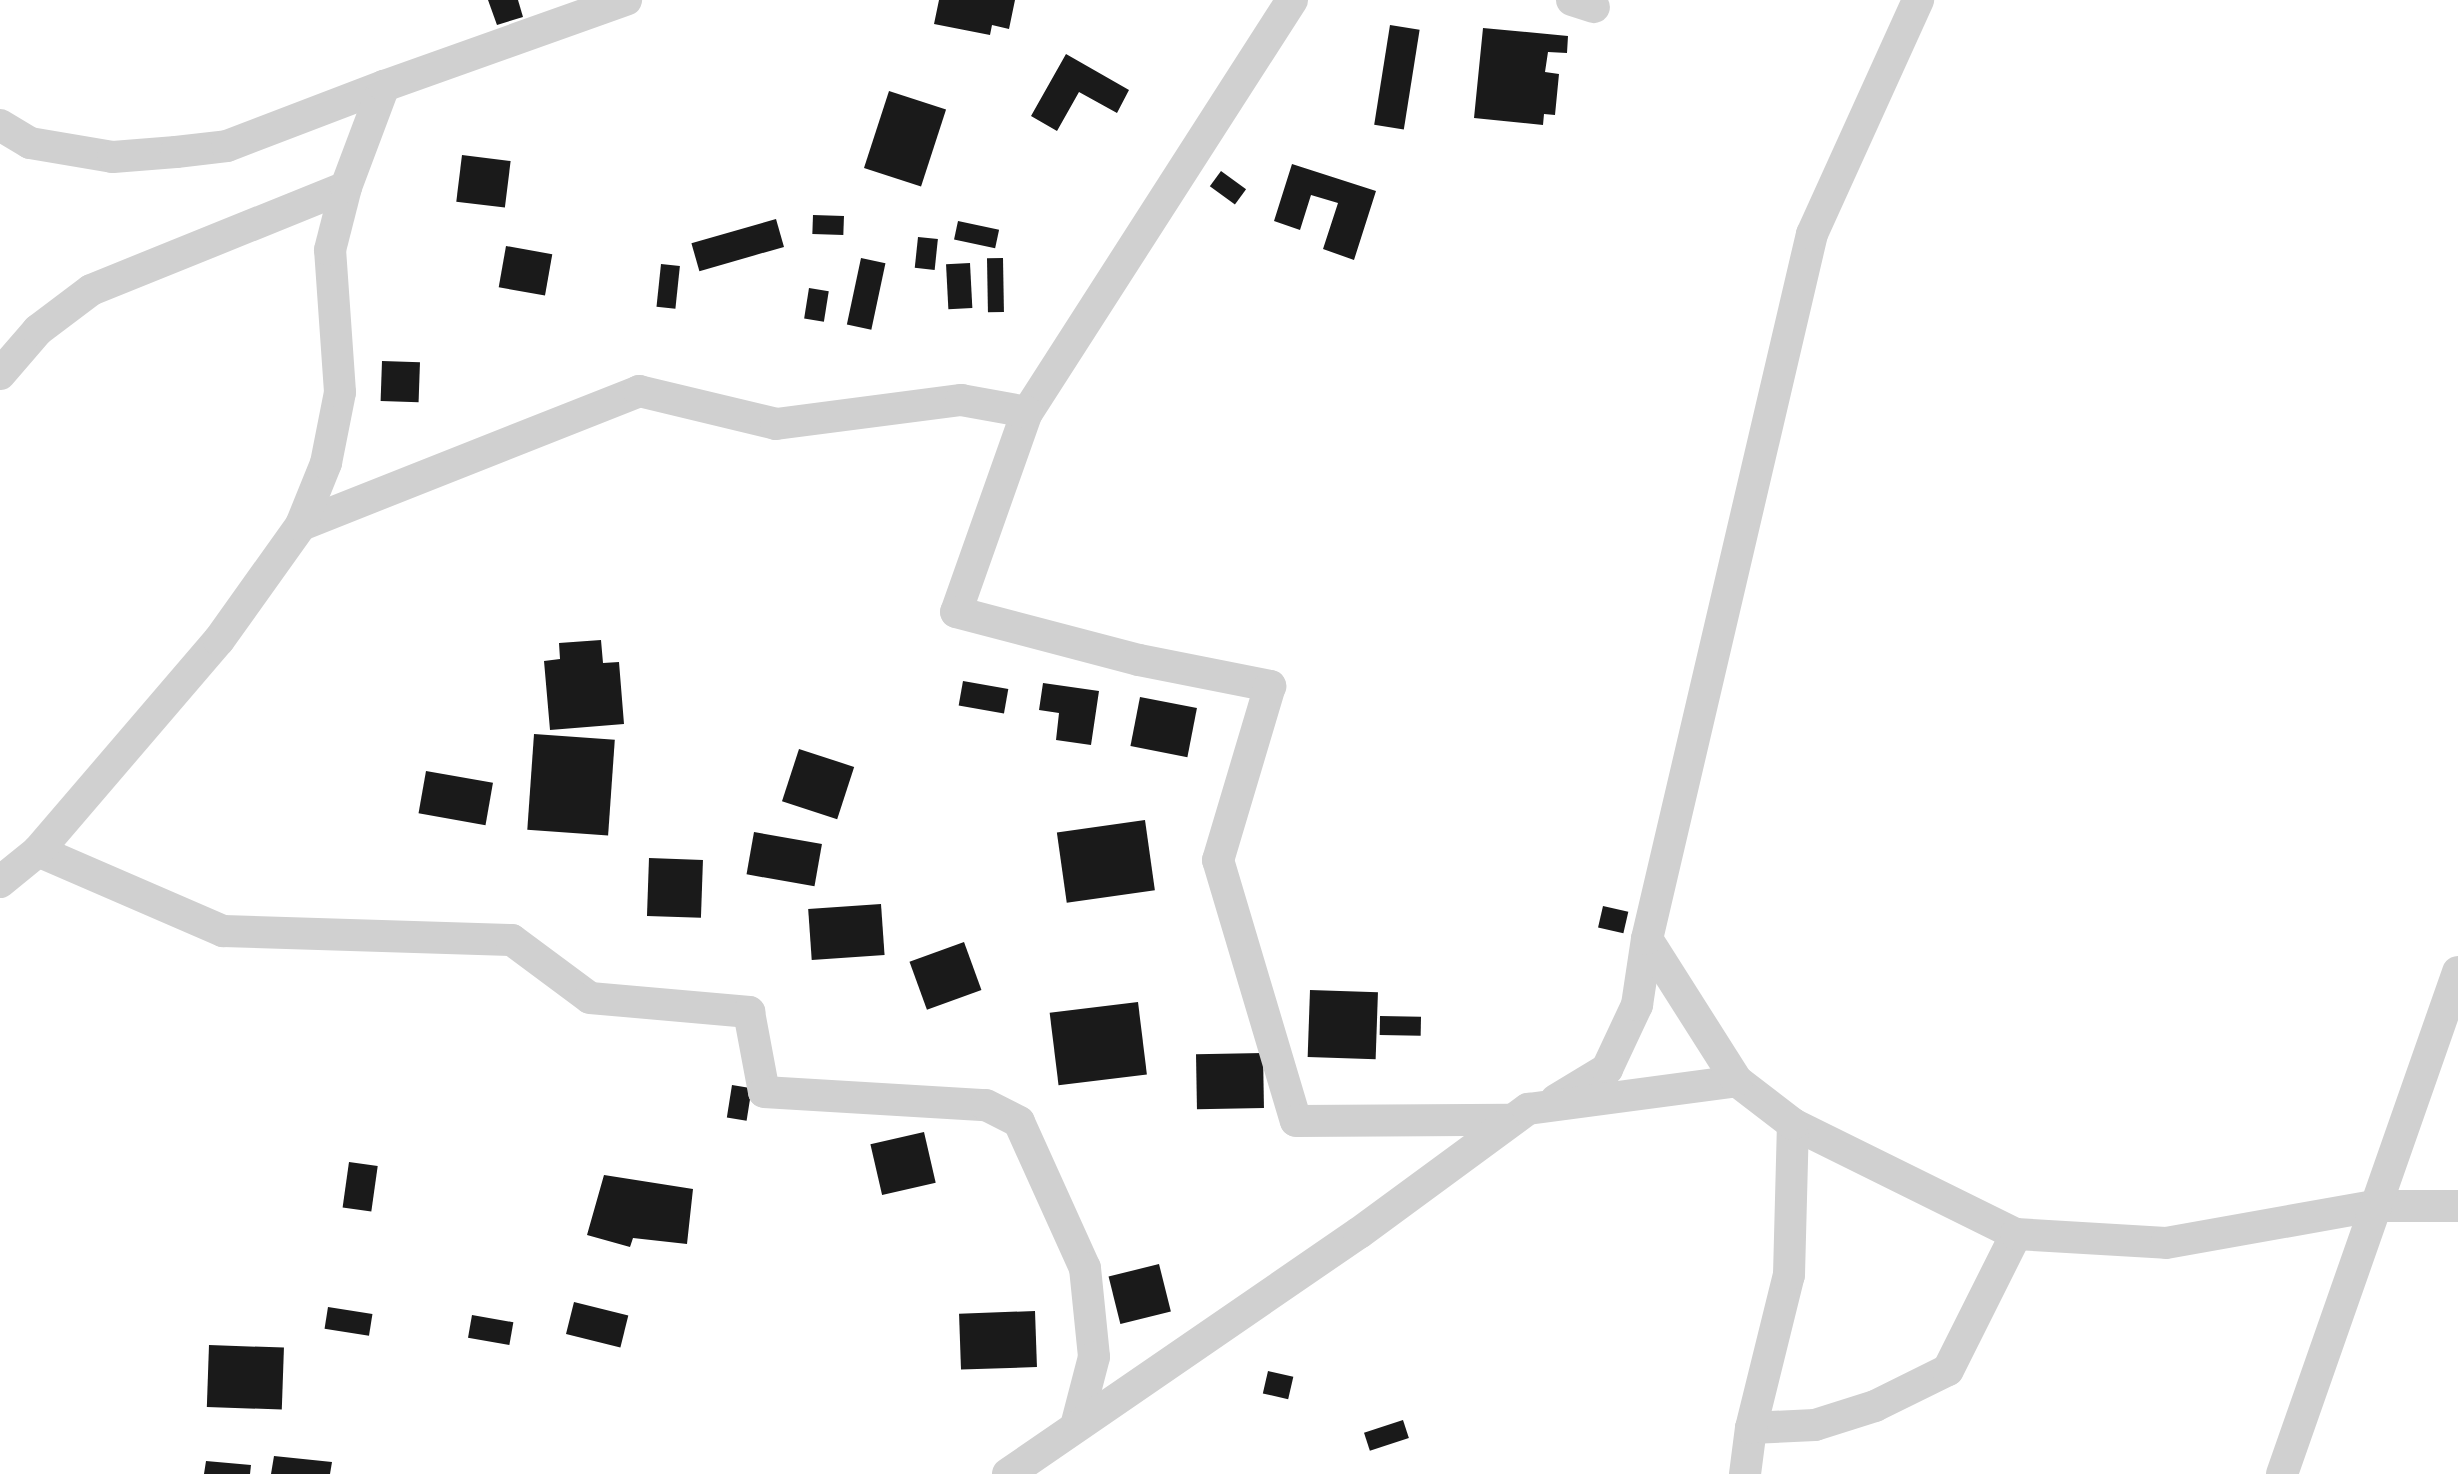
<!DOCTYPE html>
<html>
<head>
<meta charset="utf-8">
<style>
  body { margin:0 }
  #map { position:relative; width:2458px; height:1474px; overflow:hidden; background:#fff; font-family:"Golos Text",sans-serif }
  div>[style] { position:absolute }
  .building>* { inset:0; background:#1a1a1a; transform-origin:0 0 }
  .minor>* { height:32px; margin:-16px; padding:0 16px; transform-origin:16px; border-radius:16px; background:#d0d0d0 }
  span { translate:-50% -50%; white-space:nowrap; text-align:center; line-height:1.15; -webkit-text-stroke:8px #fff; paint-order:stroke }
</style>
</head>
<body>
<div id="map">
  <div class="building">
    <i style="clip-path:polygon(488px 0,518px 0,523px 17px,497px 25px)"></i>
    <i style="clip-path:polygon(939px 0,1015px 0,1009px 29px,992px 25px,990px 35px,934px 24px)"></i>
    <i style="left:1390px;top:25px;width:30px;height:101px;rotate:9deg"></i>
    <i style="clip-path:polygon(1483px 28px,1568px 36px,1567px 53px,1548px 52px,1545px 72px,1559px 74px,1555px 115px,1544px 114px,1543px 125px,1474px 118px)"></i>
    <i style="clip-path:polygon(1066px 54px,1129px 90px,1117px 113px,1079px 92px,1057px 131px,1031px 116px)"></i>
    <i style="left:889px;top:91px;width:60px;height:81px;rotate:18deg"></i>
    <i style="left:462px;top:155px;width:49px;height:47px;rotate:7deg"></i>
    <i style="clip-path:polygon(1292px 164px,1376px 191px,1354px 260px,1323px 249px,1338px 203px,1311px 195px,1300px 230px,1274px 221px)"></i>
    <i style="left:1221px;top:171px;width:31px;height:19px;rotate:36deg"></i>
    <i style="left:813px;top:215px;width:31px;height:19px;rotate:2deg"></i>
    <i style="left:776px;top:219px;width:29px;height:88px;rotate:74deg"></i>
    <i style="left:958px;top:221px;width:42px;height:19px;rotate:12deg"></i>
    <i style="left:918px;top:237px;width:20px;height:31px;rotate:6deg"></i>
    <i style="left:506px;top:246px;width:47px;height:42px;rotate:10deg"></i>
    <i style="left:861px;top:258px;width:25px;height:68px;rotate:12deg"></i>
    <i style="left:1003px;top:258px;width:54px;height:16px;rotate:89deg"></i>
    <i style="left:970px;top:263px;width:45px;height:24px;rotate:87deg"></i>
    <i style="left:661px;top:264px;width:19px;height:43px;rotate:6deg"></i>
    <i style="left:809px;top:288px;width:20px;height:31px;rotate:9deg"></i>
    <i style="left:382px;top:361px;width:38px;height:40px;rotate:2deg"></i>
    <i style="clip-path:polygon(601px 640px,603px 663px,619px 662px,624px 724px,550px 730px,544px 661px,560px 659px,559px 643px)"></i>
    <i style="left:963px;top:681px;width:46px;height:25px;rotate:10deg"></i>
    <i style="clip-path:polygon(1043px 683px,1099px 691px,1091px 745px,1056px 740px,1059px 713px,1039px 710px)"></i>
    <i style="left:1140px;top:697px;width:58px;height:50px;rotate:11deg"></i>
    <i style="left:534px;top:734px;width:81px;height:96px;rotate:4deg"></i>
    <i style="left:799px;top:749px;width:58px;height:55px;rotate:18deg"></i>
    <i style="left:426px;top:771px;width:68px;height:43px;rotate:10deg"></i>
    <i style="left:1145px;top:820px;width:71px;height:89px;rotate:82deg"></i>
    <i style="left:754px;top:832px;width:69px;height:43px;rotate:10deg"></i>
    <i style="left:649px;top:858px;width:54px;height:58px;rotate:2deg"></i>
    <i style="left:881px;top:904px;width:51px;height:73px;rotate:86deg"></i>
    <i style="left:1603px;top:906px;width:26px;height:22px;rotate:13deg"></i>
    <i style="left:964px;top:942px;width:51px;height:58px;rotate:70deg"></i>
    <i style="left:1310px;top:990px;width:68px;height:67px;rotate:2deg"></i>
    <i style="left:1138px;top:1002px;width:73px;height:89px;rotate:83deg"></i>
    <i style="left:1380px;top:1016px;width:41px;height:19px;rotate:1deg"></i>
    <i style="left:1263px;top:1053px;width:55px;height:67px;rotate:89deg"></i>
    <i style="left:732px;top:1085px;width:20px;height:33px;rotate:9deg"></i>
    <i style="left:924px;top:1132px;width:52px;height:55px;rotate:77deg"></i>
    <i style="left:349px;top:1162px;width:29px;height:46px;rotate:8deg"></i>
    <i style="clip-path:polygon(604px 1175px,693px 1189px,687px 1244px,633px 1238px,630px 1247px,587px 1235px)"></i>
    <i style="left:1159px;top:1264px;width:49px;height:52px;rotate:76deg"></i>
    <i style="left:574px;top:1302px;width:56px;height:33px;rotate:14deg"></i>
    <i style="left:328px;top:1307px;width:45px;height:22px;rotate:9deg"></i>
    <i style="left:1035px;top:1311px;width:56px;height:76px;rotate:88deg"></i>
    <i style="left:472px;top:1315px;width:42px;height:23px;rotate:10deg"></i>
    <i style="left:209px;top:1345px;width:75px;height:62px;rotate:2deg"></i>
    <i style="left:1268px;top:1371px;width:26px;height:23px;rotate:13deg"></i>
    <i style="left:1403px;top:1420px;width:19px;height:41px;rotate:72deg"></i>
    <i style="clip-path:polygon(274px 1456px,332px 1462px,330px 1474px,271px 1474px)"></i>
    <i style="clip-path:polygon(206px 1461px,251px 1465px,250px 1474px,204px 1474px)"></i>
  </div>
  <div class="minor">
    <i style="left:1292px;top:0;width:490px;rotate:122.7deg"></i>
    <i style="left:1027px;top:412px;width:212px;rotate:109.5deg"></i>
    <i style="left:956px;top:612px;width:189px;rotate:14.7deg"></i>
    <i style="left:1139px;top:660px;width:134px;rotate:11.2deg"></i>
    <i style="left:1270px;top:686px;width:182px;rotate:106.6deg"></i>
    <i style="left:1218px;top:860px;width:272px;rotate:73.4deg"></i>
    <i style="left:1296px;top:1121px;width:216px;rotate:-0.3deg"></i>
    <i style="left:1572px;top:0;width:23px;rotate:18deg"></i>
    <i style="left:0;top:125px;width:35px;rotate:31deg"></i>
    <i style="left:30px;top:143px;width:84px;rotate:9.6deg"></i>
    <i style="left:113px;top:157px;width:63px;rotate:-4.5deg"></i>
    <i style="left:176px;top:152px;width:51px;rotate:-6.7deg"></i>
    <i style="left:227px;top:146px;width:168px;rotate:-20.9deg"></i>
    <i style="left:0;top:374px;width:58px;rotate:-49.2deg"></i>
    <i style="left:38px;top:330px;width:66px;rotate:-37deg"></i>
    <i style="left:91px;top:290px;width:275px;rotate:-22deg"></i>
    <i style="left:301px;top:525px;width:364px;rotate:-21.6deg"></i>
    <i style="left:639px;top:391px;width:141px;rotate:13.5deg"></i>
    <i style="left:776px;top:424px;width:187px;rotate:-7.4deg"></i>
    <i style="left:961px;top:400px;width:67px;rotate:10.3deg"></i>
    <i style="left:38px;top:851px;width:202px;rotate:23.4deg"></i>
    <i style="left:223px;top:931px;width:289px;rotate:1.8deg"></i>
    <i style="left:512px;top:940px;width:97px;rotate:36.6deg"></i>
    <i style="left:590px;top:998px;width:160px;rotate:5deg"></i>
    <i style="left:749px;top:1012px;width:81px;rotate:79.4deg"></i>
    <i style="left:764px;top:1092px;width:222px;rotate:3.4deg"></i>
    <i style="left:986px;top:1105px;width:37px;rotate:27deg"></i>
    <i style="left:1019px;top:1122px;width:160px;rotate:65.7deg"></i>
    <i style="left:1085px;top:1268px;width:89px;rotate:84.2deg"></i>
    <i style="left:1094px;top:1357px;width:71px;rotate:104.6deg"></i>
    <i style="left:0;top:882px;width:49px;rotate:-39.2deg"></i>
    <i style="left:38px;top:851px;width:278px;rotate:-49.4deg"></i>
    <i style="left:219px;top:640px;width:141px;rotate:-54.5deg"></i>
    <i style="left:301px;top:525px;width:67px;rotate:-68deg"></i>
    <i style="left:326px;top:463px;width:72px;rotate:-78.8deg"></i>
    <i style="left:340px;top:392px;width:142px;rotate:-94deg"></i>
    <i style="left:330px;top:250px;width:65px;rotate:-75.7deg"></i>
    <i style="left:346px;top:187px;width:108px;rotate:-69.4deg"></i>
    <i style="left:384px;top:86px;width:257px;rotate:-19.6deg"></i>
    <i style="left:1556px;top:1100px;width:60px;rotate:-31.3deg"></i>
    <i style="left:1607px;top:1069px;width:71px;rotate:-64.9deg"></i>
    <i style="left:1637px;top:1005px;width:67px;rotate:-81.4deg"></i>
    <i style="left:1793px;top:1124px;width:249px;rotate:26.3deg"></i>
    <i style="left:1751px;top:1428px;width:64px;rotate:-2.7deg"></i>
    <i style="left:1815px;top:1425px;width:63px;rotate:-17.6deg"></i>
    <i style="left:1875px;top:1406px;width:81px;rotate:-26.3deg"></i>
    <i style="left:1948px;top:1370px;width:152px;rotate:-63.4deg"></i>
    <i style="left:2016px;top:1234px;width:150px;rotate:3.4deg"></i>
    <i style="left:2166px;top:1243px;width:211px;rotate:-10.1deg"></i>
    <i style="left:2374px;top:1206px;width:84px"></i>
    <i style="left:1008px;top:1474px;width:426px;rotate:-34.5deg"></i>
    <i style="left:1359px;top:1233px;width:210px;rotate:-36.3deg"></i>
    <i style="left:1528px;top:1109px;width:211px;rotate:-7.6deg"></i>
    <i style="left:1745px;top:1474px;width:46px;rotate:-82.6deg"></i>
    <i style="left:1751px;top:1428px;width:158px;rotate:-76.1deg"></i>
    <i style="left:1789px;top:1275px;width:151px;rotate:-88.5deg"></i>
    <i style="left:1793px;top:1124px;width:71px;rotate:-142.5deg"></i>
    <i style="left:1737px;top:1081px;width:168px;rotate:-122.4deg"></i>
    <i style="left:1647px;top:939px;width:724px;rotate:-76.83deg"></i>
    <i style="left:1812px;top:234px;width:257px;rotate:-65.6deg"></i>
    <i style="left:2282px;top:1474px;width:532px;rotate:-70.68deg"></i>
  </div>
</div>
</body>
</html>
